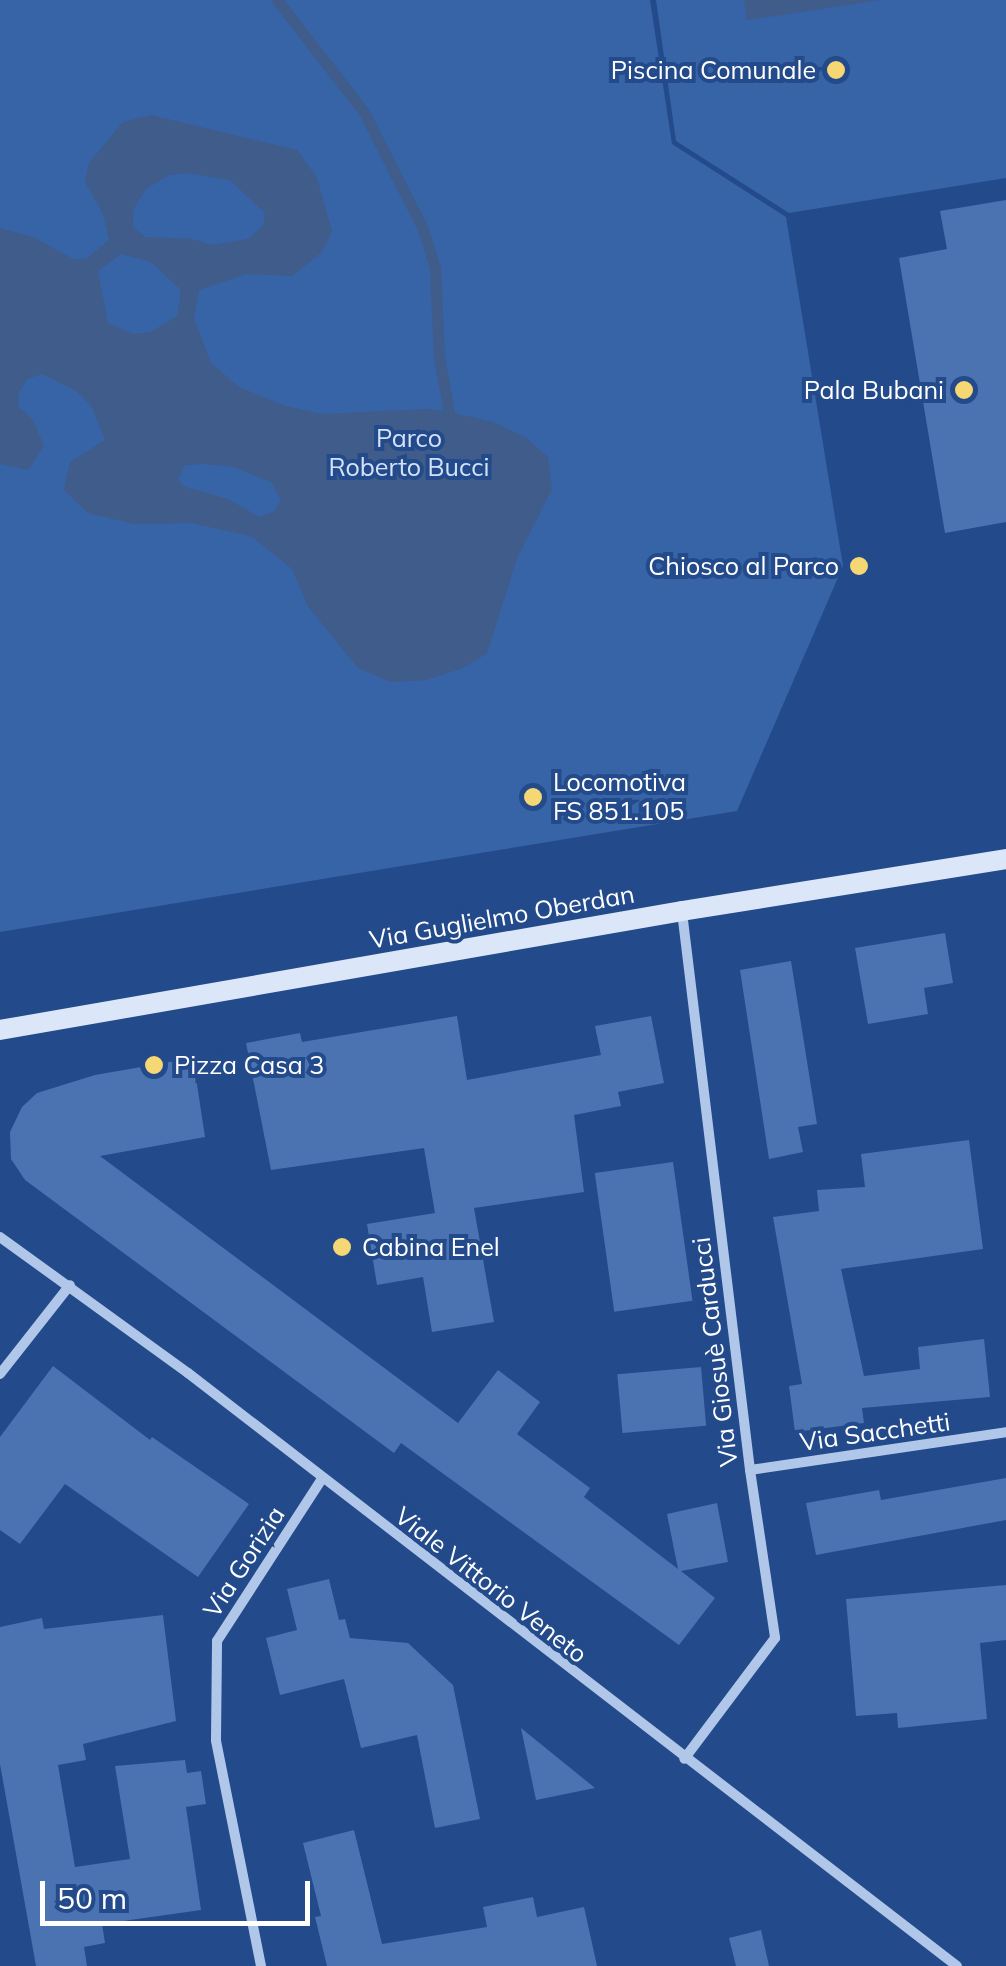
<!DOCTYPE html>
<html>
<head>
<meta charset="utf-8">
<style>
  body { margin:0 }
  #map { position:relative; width:1006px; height:1966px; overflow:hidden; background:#234a8a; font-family:Mulish,sans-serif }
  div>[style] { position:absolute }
  .green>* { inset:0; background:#3763a7 }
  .water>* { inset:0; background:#3f5c8a }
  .stream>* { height:11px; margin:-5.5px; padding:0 5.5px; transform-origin:5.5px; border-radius:5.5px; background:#3f5c8a }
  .building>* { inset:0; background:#4b73b2; transform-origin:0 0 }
  .minor>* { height:10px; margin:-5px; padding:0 5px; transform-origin:5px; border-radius:5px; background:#b0c7ea }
  .secondary>* { height:20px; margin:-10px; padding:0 10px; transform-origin:10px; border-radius:10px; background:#dbe6f8 }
  .dots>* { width:28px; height:28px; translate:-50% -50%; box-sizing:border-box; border:5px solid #234a8a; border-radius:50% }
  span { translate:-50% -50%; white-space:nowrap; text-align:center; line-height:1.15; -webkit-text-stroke:8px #234a8a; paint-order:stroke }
  .poi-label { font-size:25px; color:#fff }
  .right { translate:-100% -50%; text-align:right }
  .left { translate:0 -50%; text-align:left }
  .park-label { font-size:25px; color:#d4e2f8 }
  .street-label { font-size:25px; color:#fff }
  .scale { position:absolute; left:40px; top:1881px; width:270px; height:45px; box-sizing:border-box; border:5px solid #fff; border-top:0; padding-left:12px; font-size:30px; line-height:35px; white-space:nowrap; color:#fff; -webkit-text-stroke:8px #234a8a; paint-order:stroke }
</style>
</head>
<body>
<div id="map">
  <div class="green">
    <i style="clip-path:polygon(0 0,650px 0,672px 144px,786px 217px,843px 566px,737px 811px,0 932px)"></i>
    <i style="clip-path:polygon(656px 0,1006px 0,1006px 178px,789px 213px,676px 141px)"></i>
  </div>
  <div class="water">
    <i style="clip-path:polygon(744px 0,881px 0,747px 20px)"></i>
    <i style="clip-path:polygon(evenodd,151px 115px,297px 150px,317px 178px,332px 231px,322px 252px,292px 276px,247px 274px,199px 290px,194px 319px,211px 363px,239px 387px,285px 406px,322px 414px,427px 409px,449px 412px,493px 422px,525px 437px,548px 457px,552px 489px,518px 556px,487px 653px,463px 668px,426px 680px,391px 682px,358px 668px,307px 605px,292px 569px,251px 536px,191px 523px,134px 524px,88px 513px,64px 490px,70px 462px,105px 440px,92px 407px,76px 391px,42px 374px,27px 379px,18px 394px,19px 407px,33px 420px,44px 446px,28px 470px,0 464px,0 228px,33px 237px,73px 259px,86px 259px,109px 240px,103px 214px,85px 182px,89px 163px,123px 122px,151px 115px,187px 173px,230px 180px,265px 213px,263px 226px,248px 239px,212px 245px,192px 239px,145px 237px,133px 227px,133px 210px,146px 189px,169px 175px,187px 173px,151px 115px,121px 254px,151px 262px,181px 290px,177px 316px,151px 332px,134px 334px,108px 323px,98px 271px,121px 254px,151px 115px,205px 464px,233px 467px,271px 482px,281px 500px,275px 511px,259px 517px,228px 499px,185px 487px,178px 479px,185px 465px,205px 464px)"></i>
  </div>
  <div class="stream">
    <i style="left:277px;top:0;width:142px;rotate:52.2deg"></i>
    <i style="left:364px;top:112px;width:131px;rotate:63.2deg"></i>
    <i style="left:423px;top:229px;width:41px;rotate:72.9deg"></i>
    <i style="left:435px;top:268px;width:89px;rotate:87.4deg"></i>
    <i style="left:439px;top:357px;width:56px;rotate:79.7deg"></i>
  </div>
  <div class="building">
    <i style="clip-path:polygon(1006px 200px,1006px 522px,945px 533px,899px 258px,947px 249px,940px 211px)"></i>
    <i style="clip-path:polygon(945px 933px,953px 983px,924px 988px,928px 1014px,868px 1024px,855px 948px)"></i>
    <i style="clip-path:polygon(791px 961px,817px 1124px,798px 1127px,803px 1152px,769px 1159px,740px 970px)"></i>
    <i style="clip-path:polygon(457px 1016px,467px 1080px,601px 1055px,595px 1026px,651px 1016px,664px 1083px,618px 1092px,621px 1106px,574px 1115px,584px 1192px,474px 1208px,494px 1322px,432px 1332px,423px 1277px,377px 1285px,367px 1224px,435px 1213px,424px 1148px,271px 1170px,246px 1043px,300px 1033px,302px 1042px)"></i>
    <i style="clip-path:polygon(193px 1058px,205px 1137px,100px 1156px,458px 1423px,498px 1370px,540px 1402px,517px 1434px,590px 1488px,584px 1497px,678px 1569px,667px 1514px,717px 1503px,728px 1562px,681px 1571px,715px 1598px,679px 1645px,401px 1443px,394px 1453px,25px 1180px,11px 1159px,10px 1132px,22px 1107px,37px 1093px,95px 1075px)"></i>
    <i style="clip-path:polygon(969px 1140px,983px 1249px,841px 1269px,864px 1376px,920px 1369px,918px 1347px,984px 1339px,990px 1397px,862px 1408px,864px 1423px,795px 1432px,789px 1386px,802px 1384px,773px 1217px,819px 1211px,817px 1190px,865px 1187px,861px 1154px)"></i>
    <i style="left:673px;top:1162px;width:140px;height:79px;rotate:82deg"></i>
    <i style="clip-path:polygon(53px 1366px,150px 1440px,152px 1437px,249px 1504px,198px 1577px,65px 1484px,20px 1544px,0 1530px,0 1437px)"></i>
    <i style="left:701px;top:1367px;width:59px;height:84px;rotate:85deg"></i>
    <i style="clip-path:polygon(1006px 1478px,1006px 1520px,816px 1555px,806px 1503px,879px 1490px,881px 1500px)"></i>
    <i style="clip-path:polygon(329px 1579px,339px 1620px,345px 1619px,350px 1638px,408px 1643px,453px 1685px,480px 1819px,435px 1828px,417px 1735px,361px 1748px,344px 1679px,280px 1695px,266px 1638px,297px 1630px,287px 1589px)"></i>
    <i style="clip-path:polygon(1006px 1585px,1006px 1640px,980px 1643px,987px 1719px,898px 1728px,897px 1713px,856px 1716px,846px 1599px)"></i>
    <i style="clip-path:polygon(163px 1615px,176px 1721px,83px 1744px,86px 1760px,58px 1765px,75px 1867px,130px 1859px,115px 1766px,185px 1760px,187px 1773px,201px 1771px,206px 1804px,186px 1807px,201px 1910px,102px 1924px,105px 1943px,84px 1947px,87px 1966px,36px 1966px,0 1764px,0 1627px,42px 1618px,44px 1629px)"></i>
    <i style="clip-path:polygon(521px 1728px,595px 1788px,536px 1800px)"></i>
    <i style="clip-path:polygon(354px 1830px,382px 1944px,487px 1927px,483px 1907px,533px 1897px,537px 1917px,584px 1907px,597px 1966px,327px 1966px,315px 1917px,321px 1916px,303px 1843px)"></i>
    <i style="clip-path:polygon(761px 1930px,769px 1966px,736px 1966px,729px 1938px)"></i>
  </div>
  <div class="minor">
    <i style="left:682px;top:912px;width:562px;rotate:83.05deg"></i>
    <i style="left:750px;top:1470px;width:170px;rotate:81.5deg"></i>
    <i style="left:775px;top:1638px;width:151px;rotate:126.9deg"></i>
    <i style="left:0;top:1237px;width:232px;rotate:35.9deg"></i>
    <i style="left:188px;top:1373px;width:971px;rotate:37.64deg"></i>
    <i style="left:0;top:1374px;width:113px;rotate:-51.8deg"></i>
    <i style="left:750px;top:1470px;width:259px;rotate:-8.4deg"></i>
    <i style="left:261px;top:1966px;width:230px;rotate:-101.3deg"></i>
    <i style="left:216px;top:1740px;width:99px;rotate:-89.4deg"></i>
    <i style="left:217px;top:1641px;width:193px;rotate:-57.1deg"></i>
  </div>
  <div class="secondary">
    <i style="left:0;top:1030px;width:692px;rotate:-9.9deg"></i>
    <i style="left:682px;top:911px;width:328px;rotate:-9.1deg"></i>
  </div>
  <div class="dots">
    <i style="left:836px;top:70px;background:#f5d773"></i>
    <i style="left:964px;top:390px;background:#f5d773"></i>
    <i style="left:859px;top:566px;background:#f5d773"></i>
    <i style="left:533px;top:797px;background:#f5d773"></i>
    <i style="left:154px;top:1065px;background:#f5d773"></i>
    <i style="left:342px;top:1247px;background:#f5d773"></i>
  </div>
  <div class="poi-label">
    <span class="right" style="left:816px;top:70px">Piscina Comunale</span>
    <span class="right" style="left:944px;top:390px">Pala Bubani</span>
    <span class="right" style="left:839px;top:566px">Chiosco al Parco</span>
    <span class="left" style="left:553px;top:797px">Locomotiva<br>FS 851.105</span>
    <span class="left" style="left:174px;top:1065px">Pizza Casa 3</span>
    <span class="left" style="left:362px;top:1247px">Cabina Enel</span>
  </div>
  <div class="park-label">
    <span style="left:409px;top:453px">Parco<br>Roberto Bucci</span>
  </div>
  <div class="street-label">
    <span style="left:502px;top:917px;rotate:-10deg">Via Guglielmo Oberdan</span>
    <span style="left:715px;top:1352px;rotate:-97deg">Via Giosuè Carducci</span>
    <span style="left:875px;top:1432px;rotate:-8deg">Via Sacchetti</span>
    <span style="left:244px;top:1562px;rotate:-57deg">Via Gorizia</span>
    <span style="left:491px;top:1585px;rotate:38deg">Viale Vittorio Veneto</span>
  </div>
  <div class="scale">50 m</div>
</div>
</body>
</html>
